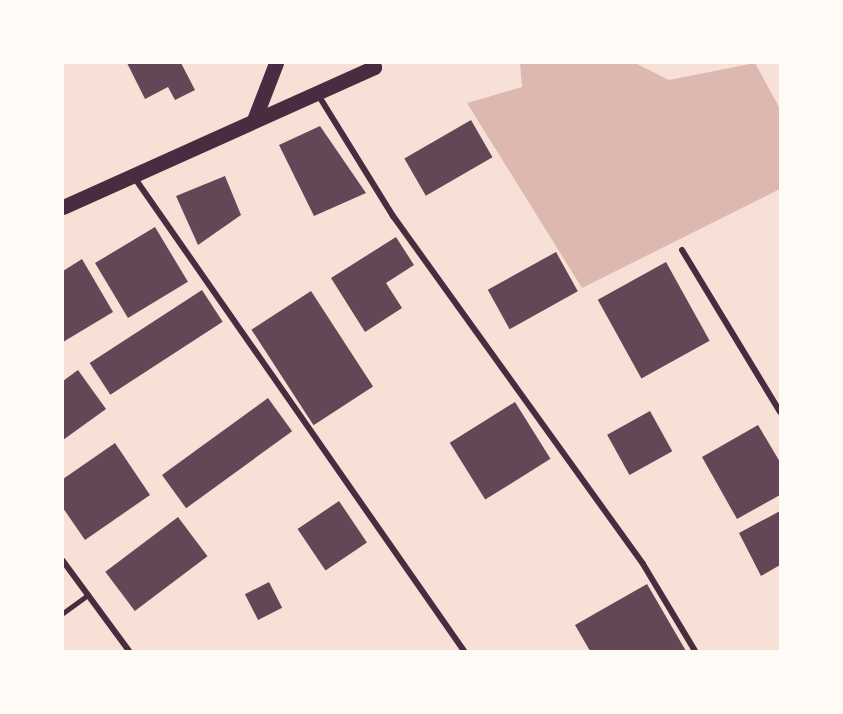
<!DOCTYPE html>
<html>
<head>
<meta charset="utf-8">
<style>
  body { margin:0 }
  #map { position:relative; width:843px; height:714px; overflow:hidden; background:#f7e1d7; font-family:Figtree,sans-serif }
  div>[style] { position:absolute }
  .water>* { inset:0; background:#dcb8b0 }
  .building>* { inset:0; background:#644757; transform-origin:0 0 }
  .service>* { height:4.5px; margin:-2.25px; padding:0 2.25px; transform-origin:2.25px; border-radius:2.25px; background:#4a2c40 }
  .minor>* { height:6px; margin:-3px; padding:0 3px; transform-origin:3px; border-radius:3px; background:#4a2c40 }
  .primary>* { height:15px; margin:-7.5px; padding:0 7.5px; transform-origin:7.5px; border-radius:7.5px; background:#4a2c40 }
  span { translate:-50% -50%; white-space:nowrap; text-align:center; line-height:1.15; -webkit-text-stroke:6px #fffaf5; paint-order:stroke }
  .frame { position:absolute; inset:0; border:64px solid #fffaf5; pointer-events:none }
</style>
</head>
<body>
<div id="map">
  <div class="water">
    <i style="clip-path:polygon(520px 63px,635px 63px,669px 80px,755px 63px,780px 109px,780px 189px,582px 288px,467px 103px,522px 87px)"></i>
  </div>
  <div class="building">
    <i style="clip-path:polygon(127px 63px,181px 63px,195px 90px,175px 100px,168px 87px,145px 99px)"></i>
    <i style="left:471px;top:120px;width:43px;height:77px;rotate:60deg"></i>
    <i style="clip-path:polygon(320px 126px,366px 193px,314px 216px,279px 145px)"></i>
    <i style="clip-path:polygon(225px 176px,241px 215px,198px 245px,176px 196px)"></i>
    <i style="left:155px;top:227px;width:64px;height:70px;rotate:59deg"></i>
    <i style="clip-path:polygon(396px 237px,414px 265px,386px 283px,402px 308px,365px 332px,331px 278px)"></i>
    <i style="left:556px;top:252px;width:45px;height:78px;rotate:61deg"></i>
    <i style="clip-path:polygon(82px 259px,113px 312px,63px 342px,63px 271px)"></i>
    <i style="left:666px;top:262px;width:90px;height:78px;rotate:61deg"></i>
    <i style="left:202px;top:290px;width:38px;height:134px;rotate:57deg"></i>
    <i style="left:311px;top:291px;width:114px;height:71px;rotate:57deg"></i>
    <i style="clip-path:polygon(78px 370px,106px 409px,63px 440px,63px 381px)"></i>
    <i style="left:268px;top:398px;width:41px;height:131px;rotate:54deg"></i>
    <i style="left:515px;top:402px;width:67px;height:77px;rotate:58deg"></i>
    <i style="left:650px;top:411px;width:46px;height:49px;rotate:61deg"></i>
    <i style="clip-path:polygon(758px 425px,780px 462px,780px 495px,737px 519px,702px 457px)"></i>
    <i style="clip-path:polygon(115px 443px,150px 495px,85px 540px,63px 508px,63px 479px)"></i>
    <i style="left:339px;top:501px;width:50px;height:50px;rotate:56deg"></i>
    <i style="clip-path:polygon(780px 511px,780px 565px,761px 576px,739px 533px)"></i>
    <i style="left:178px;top:517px;width:49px;height:91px;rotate:53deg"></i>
    <i style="left:269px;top:582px;width:29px;height:27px;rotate:63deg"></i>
    <i style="clip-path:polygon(647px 584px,686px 651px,590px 651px,575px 625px)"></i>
  </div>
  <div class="service">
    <i style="left:63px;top:613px;width:31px;rotate:-36deg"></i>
  </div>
  <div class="minor">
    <i style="left:317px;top:93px;width:145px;rotate:58.3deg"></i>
    <i style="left:393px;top:216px;width:428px;rotate:54.3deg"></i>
    <i style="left:643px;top:564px;width:101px;rotate:59.1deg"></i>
    <i style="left:134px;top:177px;width:578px;rotate:55.15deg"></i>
    <i style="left:682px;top:250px;width:189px;rotate:58.8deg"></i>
    <i style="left:63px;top:561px;width:112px;rotate:53.7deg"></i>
  </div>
  <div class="primary">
    <i style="left:254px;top:120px;width:61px;rotate:-68.9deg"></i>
    <i style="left:63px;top:207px;width:341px;rotate:-24.2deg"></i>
    <i style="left:374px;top:67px;width:4px;rotate:-117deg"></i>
  </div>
  <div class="frame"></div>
</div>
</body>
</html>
